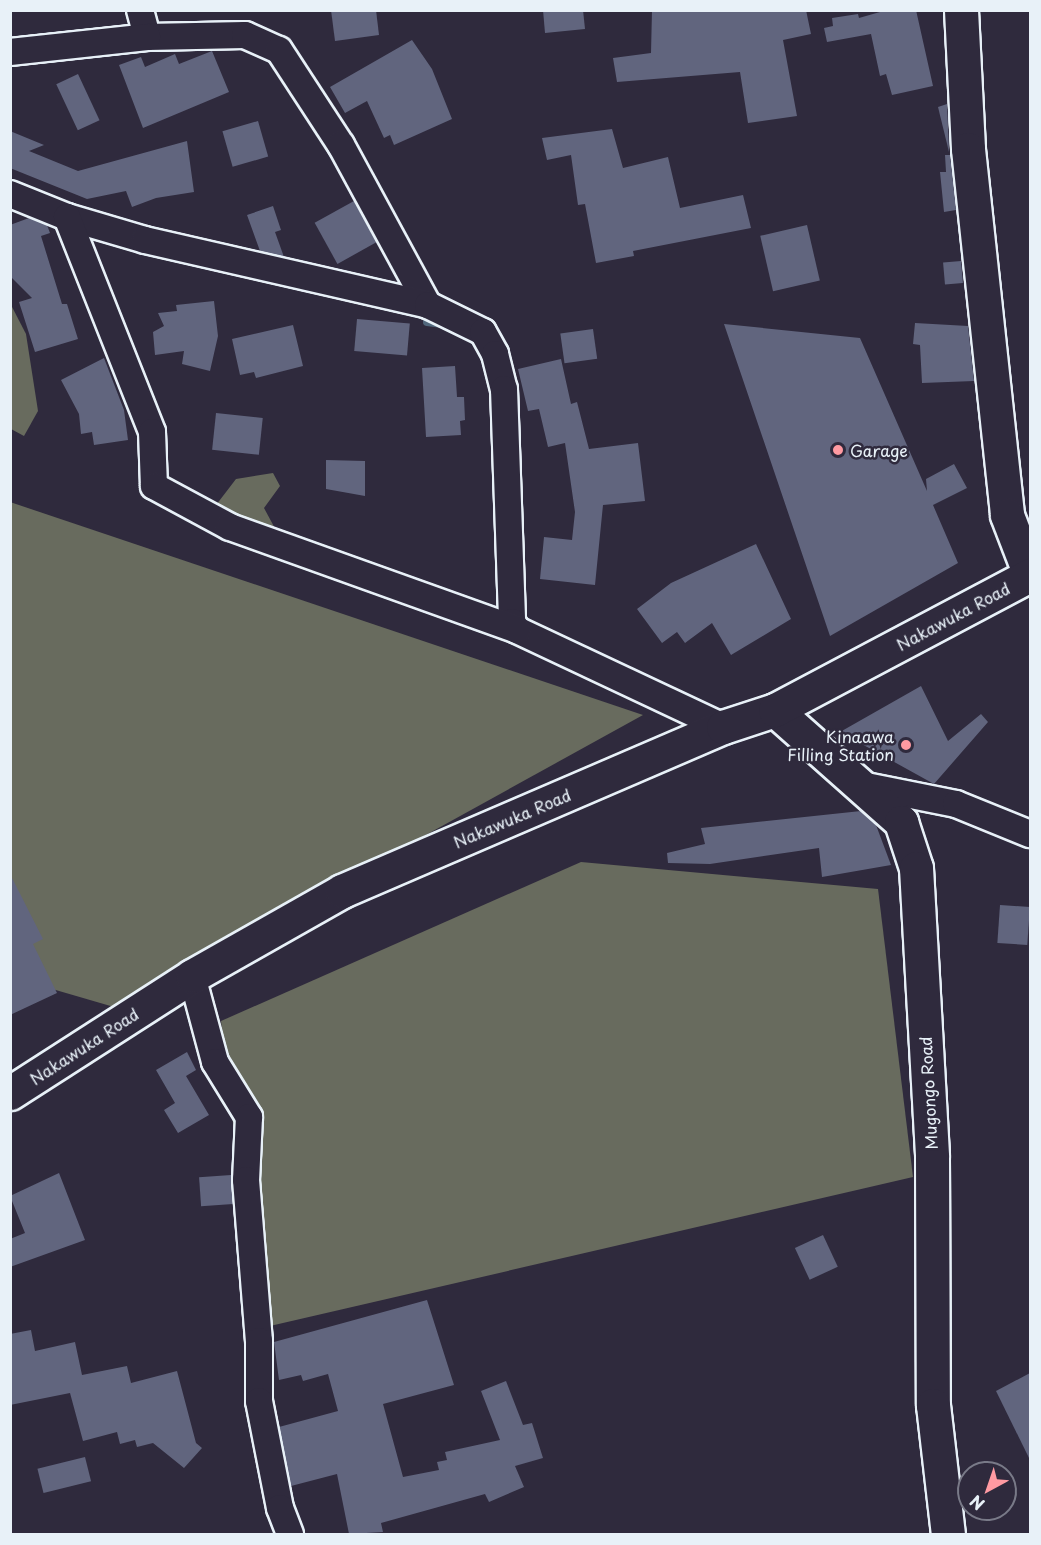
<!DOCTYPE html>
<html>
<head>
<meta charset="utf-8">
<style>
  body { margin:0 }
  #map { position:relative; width:1041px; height:1545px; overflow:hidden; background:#2f2a3d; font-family:"Playpen Sans",sans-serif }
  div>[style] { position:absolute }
  .green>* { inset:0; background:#686b5e }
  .stream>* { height:8px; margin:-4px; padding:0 4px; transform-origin:4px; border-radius:4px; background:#51677c }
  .building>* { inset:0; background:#61657e; transform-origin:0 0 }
  .roads { filter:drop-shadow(2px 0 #e8f1f8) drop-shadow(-2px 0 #e8f1f8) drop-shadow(0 2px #e8f1f8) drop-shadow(0 -2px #e8f1f8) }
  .street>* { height:26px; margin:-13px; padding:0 13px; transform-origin:13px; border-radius:13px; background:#2f2a3d }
  .secondary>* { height:33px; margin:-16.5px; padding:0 16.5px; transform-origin:16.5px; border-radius:16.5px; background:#2f2a3d }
  .dots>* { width:16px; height:16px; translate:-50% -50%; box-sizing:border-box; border:3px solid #2f2a3d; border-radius:50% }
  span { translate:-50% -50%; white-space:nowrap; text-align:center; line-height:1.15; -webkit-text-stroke:5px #2f2a3d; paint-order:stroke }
  .poi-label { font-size:16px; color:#e8f1f8 }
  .left { translate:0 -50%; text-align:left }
  .right { translate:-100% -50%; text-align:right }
  .street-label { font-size:16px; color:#e8f1f8 }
  .frame { position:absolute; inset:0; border:12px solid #e8f1f8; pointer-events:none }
  .north { position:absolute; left:957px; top:1461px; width:60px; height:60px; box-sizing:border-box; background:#2f2a3d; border:2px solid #797a88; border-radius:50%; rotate:220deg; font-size:16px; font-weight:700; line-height:24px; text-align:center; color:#e8f1f8 }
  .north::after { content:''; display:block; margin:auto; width:21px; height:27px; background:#ff9aa2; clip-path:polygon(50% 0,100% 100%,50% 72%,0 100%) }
</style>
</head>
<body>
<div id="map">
  <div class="green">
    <i style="clip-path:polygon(10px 303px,26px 334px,38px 411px,24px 436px,11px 429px)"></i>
    <i style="clip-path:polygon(273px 473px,280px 486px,264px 508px,278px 534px,213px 509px,236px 479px)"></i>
    <i style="clip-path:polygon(10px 502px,643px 715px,114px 1007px,11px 977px)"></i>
    <i style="clip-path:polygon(581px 862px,878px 889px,913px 1177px,257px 1329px,221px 1021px)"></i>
  </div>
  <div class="stream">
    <i style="left:427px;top:322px;width:16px;rotate:7deg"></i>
  </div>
  <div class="building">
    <i style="clip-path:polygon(331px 10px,376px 10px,379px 35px,335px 41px)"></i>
    <i style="clip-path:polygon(543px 10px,583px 10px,585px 29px,545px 33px)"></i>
    <i style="clip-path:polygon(652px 10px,806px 10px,811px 34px,783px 40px,797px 116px,748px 123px,740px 72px,617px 82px,613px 58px,651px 53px)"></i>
    <i style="clip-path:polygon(887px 10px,916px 10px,933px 86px,892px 95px,886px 74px,880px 76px,871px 34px,827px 42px,824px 28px,833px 26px,832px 18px,858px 14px,859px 18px)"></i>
    <i style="clip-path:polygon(412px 40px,432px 69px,452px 119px,394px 145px,390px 135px,384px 138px,367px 101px,345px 113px,330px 87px)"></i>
    <i style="clip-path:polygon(212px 51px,229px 92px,143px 128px,119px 65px,141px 57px,145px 67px,175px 54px,179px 64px)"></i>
    <i style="left:78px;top:74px;width:51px;height:24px;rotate:65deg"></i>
    <i style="clip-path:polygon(947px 104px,949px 150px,949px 152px,938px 107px)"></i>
    <i style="left:258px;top:121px;width:37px;height:37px;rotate:74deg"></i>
    <i style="clip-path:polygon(612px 129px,623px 168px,668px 157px,680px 208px,743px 195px,751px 228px,633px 251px,634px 256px,596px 263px,585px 204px,578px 205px,571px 155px,547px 160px,542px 138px)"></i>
    <i style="clip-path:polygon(10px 131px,44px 145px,29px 151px,78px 171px,187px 141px,194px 192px,156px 198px,132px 207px,126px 191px,87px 199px,10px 168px)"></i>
    <i style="clip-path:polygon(945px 155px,950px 155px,956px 210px,944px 212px,940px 172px,946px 172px)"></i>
    <i style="left:354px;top:201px;width:47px;height:45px;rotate:61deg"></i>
    <i style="clip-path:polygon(273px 206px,281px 230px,275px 232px,284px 257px,260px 251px,247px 215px)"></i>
    <i style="clip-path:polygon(29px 218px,47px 225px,50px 233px,41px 236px,62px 304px,67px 304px,78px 339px,35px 352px,19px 302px,32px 298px,10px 276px,10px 225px)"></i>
    <i style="left:807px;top:225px;width:57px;height:48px;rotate:77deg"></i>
    <i style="left:961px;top:261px;width:22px;height:18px;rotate:85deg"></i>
    <i style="clip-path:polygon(214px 301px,218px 336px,210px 371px,182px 364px,184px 351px,155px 355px,153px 332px,164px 326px,158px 313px,177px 311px,176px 305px)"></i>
    <i style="left:357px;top:319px;width:53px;height:32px;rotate:5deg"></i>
    <i style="clip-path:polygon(915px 323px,968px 326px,974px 381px,922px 383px,920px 345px,913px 344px)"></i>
    <i style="clip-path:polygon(724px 324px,860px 338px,927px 491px,926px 479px,954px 464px,967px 488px,933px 505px,958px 563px,830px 636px)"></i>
    <i style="clip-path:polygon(293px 325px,303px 366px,256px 378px,254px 372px,240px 375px,232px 339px)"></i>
    <i style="left:593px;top:329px;width:30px;height:33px;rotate:82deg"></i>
    <i style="clip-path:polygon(104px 358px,124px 410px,128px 440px,94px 445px,92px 432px,81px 434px,79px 414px,61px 380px)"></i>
    <i style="clip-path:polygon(561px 359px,571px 404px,577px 402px,589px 449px,638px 443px,645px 501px,603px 505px,595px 585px,540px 579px,544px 537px,572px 540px,575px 512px,565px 443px,548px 447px,539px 409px,528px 411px,518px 369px)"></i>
    <i style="clip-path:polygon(455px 366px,457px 397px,464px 397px,465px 420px,460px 421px,461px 435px,426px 437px,422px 368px)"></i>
    <i style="left:216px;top:413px;width:47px;height:37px;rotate:6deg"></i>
    <i style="clip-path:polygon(326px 460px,365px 461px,365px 496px,326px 489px)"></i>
    <i style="clip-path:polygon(756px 544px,791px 619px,731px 655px,712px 623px,685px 643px,677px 632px,662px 643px,637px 609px,671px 583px)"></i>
    <i style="clip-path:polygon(921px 686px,948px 741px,981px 714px,988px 722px,934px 784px,840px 732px)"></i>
    <i style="clip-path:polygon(861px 811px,876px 825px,891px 865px,822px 877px,819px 848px,710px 864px,668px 863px,667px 853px,705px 844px,701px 828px)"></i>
    <i style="clip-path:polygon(10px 874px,43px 939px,33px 944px,57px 993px,10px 1015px)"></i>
    <i style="left:1000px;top:905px;width:30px;height:38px;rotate:4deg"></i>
    <i style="clip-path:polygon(187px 1052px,196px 1070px,186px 1076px,209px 1115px,178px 1133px,164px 1110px,175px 1103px,156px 1070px)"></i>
    <i style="clip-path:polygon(59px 1173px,85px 1240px,10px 1267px,10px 1239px,25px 1233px,10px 1196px)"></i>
    <i style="left:231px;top:1175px;width:29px;height:32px;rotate:86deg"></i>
    <i style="left:823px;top:1235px;width:35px;height:31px;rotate:65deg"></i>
    <i style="clip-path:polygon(427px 1300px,454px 1385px,383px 1404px,403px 1477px,439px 1470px,437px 1462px,447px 1460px,445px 1452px,500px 1440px,481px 1391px,506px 1381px,523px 1425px,532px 1423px,543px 1458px,515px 1466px,524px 1487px,489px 1502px,485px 1494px,381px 1523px,383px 1532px,349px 1534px,337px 1474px,291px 1486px,279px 1427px,338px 1411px,328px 1374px,303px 1381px,301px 1375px,279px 1380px,274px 1342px)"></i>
    <i style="clip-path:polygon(31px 1330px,35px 1351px,75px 1342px,82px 1375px,127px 1366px,131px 1383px,177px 1371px,196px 1443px,202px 1448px,184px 1468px,153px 1443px,137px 1447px,135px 1440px,120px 1444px,117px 1432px,83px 1441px,70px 1393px,10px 1405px,10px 1334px)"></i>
    <i style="clip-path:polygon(1030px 1373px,1030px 1460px,996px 1391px)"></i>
    <i style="left:85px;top:1457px;width:25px;height:49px;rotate:76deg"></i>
  </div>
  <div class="roads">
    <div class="street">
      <i style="left:140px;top:10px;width:28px;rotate:75deg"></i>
      <i style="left:147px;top:37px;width:98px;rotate:-1.2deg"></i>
      <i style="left:245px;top:35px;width:37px;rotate:24deg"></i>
      <i style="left:279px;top:50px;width:113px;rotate:56.9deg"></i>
      <i style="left:341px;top:145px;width:182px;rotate:61.5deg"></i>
      <i style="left:10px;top:52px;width:138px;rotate:-6.2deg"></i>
      <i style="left:10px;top:194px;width:61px;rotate:22deg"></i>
      <i style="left:67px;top:217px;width:81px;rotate:16.4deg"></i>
      <i style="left:145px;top:240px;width:290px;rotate:12.9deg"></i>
      <i style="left:428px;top:305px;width:61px;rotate:26.1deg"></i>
      <i style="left:483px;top:332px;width:25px;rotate:61deg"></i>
      <i style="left:495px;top:354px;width:36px;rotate:76deg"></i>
      <i style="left:504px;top:389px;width:233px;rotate:88deg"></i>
      <i style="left:512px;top:622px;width:9px;rotate:58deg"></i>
      <i style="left:517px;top:630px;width:228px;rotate:25.2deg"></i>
      <i style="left:67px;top:217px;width:231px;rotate:68.4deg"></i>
      <i style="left:152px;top:432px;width:54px;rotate:87.9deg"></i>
      <i style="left:154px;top:486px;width:86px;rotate:28.3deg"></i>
      <i style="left:230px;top:527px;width:305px;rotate:19.7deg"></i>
      <i style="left:861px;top:785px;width:97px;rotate:11.3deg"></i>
      <i style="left:956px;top:804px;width:80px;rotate:22.1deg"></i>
      <i style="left:192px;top:976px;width:89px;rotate:75deg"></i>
      <i style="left:215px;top:1062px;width:65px;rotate:58.3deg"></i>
      <i style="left:249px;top:1117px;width:63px;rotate:92.7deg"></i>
      <i style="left:246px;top:1180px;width:162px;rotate:85.4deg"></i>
      <i style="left:259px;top:1341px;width:60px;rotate:90deg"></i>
      <i style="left:259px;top:1401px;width:109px;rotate:78.9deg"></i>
      <i style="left:280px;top:1508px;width:28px;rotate:69deg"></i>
    </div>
    <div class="secondary">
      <i style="left:961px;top:10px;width:139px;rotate:87.1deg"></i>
      <i style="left:968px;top:149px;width:368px;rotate:83.9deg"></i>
      <i style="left:1007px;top:515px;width:64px;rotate:69deg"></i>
      <i style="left:775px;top:710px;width:169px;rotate:41.6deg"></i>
      <i style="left:901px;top:822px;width:48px;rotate:71.9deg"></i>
      <i style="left:916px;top:868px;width:289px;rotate:86.8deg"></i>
      <i style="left:932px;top:1157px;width:248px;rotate:89.8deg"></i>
      <i style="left:933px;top:1405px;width:130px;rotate:83.4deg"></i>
      <i style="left:10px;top:1093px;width:216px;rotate:-32.7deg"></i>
      <i style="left:192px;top:976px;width:172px;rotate:-29.5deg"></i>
      <i style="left:342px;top:891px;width:415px;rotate:-23.3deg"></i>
      <i style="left:723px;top:727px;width:55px;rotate:-18.1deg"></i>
      <i style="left:775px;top:710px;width:289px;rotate:-27.9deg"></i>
    </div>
  </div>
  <div class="dots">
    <i style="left:838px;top:450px;background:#ff9aa2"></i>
    <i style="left:906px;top:745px;background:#ff9aa2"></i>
  </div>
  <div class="poi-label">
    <span class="left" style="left:850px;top:450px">Garage</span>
    <span class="right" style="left:894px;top:745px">Kinaawa<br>Filling Station</span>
  </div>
  <div class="street-label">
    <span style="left:953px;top:616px;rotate:-28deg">Nakawuka Road</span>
    <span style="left:512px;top:818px;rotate:-23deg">Nakawuka Road</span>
    <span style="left:84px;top:1046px;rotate:-33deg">Nakawuka Road</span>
    <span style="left:928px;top:1093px;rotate:-93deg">Mugongo Road</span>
  </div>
  <div class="frame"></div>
  <div class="north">N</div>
</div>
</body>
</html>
